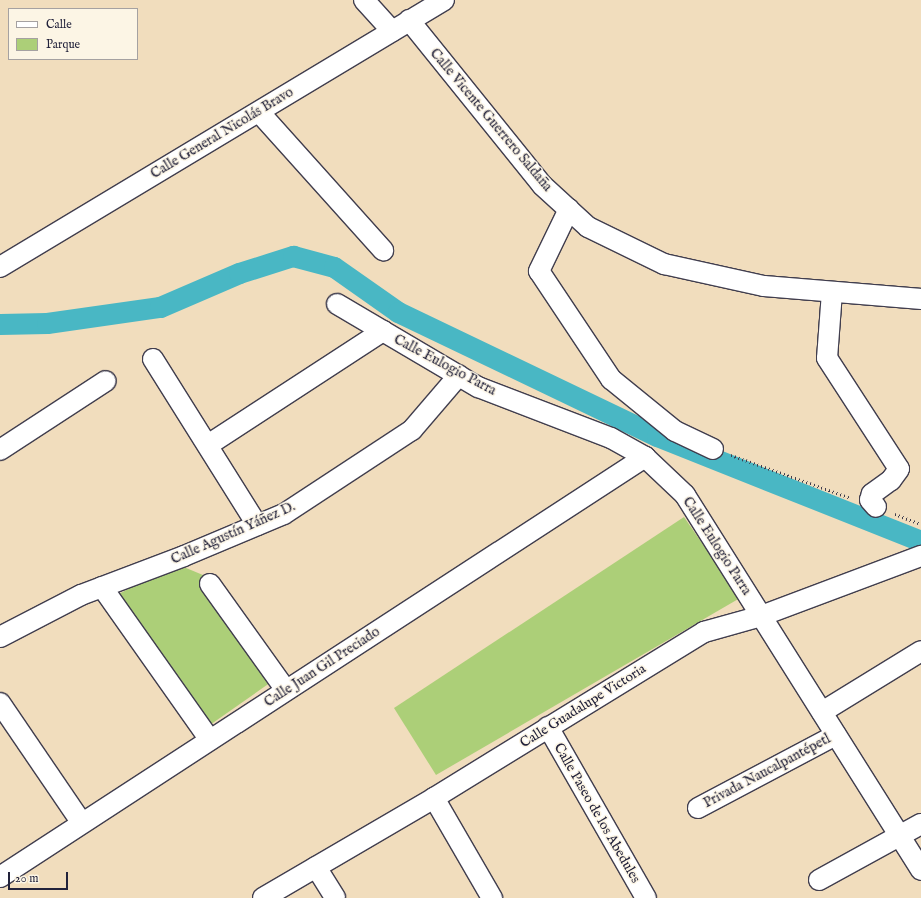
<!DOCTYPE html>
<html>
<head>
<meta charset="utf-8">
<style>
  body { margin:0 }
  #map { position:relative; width:921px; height:898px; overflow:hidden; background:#f1ddbd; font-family:"IM FELL English",serif }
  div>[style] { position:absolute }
  .green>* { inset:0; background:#accf78 }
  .canal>* { height:21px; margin:-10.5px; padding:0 10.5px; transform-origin:10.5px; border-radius:10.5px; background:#49b7c4 }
  .path>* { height:2.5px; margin-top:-1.25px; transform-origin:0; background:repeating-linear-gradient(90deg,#413e4e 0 1px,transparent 0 4px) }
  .roads { filter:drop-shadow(1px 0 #413e4e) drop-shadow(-1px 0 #413e4e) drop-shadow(0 1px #413e4e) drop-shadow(0 -1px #413e4e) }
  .minor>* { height:20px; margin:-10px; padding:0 10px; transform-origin:10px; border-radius:10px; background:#fff }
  span { translate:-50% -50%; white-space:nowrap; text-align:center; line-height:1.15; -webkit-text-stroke:3px #fcf5e5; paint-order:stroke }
  .street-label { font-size:14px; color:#22223b }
  .legend { position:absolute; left:8px; top:8px; width:130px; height:52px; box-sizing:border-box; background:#fcf5e5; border:1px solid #a5a1a1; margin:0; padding:5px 7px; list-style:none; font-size:12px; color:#22223b }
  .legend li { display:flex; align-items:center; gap:8px; height:20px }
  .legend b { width:20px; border:1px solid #a5a1a1 }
  .scale { position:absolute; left:8px; top:872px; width:60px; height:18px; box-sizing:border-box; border:2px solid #22223b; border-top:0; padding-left:5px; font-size:12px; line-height:14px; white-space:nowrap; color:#22223b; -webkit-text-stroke:3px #fcf5e5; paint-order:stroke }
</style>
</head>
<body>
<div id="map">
  <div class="green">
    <i style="clip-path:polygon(684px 517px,740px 598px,436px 775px,394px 708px)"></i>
    <i style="clip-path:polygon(186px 568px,203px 575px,274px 680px,207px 727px,115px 596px,166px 569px)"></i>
  </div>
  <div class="canal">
    <i style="left:0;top:324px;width:47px;rotate:-1.2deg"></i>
    <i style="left:47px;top:323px;width:114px;rotate:-8.1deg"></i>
    <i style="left:160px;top:307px;width:86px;rotate:-23.3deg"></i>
    <i style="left:239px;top:273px;width:57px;rotate:-17.5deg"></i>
    <i style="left:293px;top:256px;width:42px;rotate:15deg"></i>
    <i style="left:334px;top:267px;width:78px;rotate:35.1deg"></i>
    <i style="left:398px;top:312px;width:287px;rotate:25.6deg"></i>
    <i style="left:657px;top:436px;width:284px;rotate:21.7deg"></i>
  </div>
  <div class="path">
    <i style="left:731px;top:455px;width:127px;rotate:19.7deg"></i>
    <i style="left:895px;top:514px;width:28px;rotate:21deg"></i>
  </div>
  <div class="roads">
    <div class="minor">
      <i style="left:364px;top:0;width:42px;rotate:47.9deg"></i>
      <i style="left:409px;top:20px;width:212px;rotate:51.1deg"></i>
      <i style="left:542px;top:185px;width:62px;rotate:42.4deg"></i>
      <i style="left:588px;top:227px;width:85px;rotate:26deg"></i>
      <i style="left:664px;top:264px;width:102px;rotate:12.4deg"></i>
      <i style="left:764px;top:286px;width:158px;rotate:4.7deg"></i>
      <i style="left:259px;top:112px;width:186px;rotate:48.1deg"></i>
      <i style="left:569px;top:209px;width:69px;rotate:115.8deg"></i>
      <i style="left:539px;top:271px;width:130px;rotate:56.3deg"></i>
      <i style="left:611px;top:379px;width:82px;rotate:39.1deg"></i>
      <i style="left:675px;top:431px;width:42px;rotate:25.3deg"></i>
      <i style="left:0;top:267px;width:518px;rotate:-31.02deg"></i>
      <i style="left:832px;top:292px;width:66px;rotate:94.3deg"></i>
      <i style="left:827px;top:358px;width:132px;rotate:57deg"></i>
      <i style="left:899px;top:469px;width:14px;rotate:126deg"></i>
      <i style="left:891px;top:480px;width:24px;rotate:144deg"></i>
      <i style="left:872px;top:494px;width:6px;rotate:108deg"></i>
      <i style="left:870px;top:500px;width:9px;rotate:49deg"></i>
      <i style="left:337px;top:304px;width:164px;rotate:30.5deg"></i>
      <i style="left:478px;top:387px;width:142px;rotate:21deg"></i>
      <i style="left:611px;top:438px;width:39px;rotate:29deg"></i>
      <i style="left:645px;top:457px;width:55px;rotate:43.5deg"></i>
      <i style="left:685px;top:495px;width:443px;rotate:57.8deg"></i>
      <i style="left:153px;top:359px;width:196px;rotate:57.9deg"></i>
      <i style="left:208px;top:445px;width:209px;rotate:-33.1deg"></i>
      <i style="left:0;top:450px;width:126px;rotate:-33.1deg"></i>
      <i style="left:210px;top:584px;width:130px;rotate:54.4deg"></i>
      <i style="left:102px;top:587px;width:187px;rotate:54.8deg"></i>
      <i style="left:0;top:637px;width:91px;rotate:-27.4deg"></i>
      <i style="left:81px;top:595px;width:110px;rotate:-20.7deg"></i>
      <i style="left:184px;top:556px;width:108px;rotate:-22.8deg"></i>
      <i style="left:284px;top:514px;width:153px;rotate:-33.3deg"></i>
      <i style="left:412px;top:430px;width:72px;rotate:-49.5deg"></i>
      <i style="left:0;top:703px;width:145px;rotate:55.7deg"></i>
      <i style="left:822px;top:712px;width:116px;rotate:-31.6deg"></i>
      <i style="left:548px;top:727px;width:197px;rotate:60.2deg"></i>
      <i style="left:434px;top:798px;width:116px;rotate:59.9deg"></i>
      <i style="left:698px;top:808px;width:156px;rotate:-27.9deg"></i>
      <i style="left:316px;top:867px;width:36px;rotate:58deg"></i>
      <i style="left:0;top:877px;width:770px;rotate:-33.07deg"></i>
      <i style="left:819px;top:880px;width:116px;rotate:-28.8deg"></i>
      <i style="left:263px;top:898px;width:198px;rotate:-30.3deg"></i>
      <i style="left:434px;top:798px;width:317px;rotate:-31.6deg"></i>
      <i style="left:704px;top:632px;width:59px;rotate:-15.7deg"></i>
      <i style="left:761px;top:616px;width:171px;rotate:-20.6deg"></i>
    </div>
  </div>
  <div class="street-label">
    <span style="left:491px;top:120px;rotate:50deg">Calle Vicente Guerrero Saldaña</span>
    <span style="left:222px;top:133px;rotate:-31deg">Calle General Nicolás Bravo</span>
    <span style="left:445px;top:365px;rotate:28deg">Calle Eulogio Parra</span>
    <span style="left:233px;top:533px;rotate:-24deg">Calle Agustín Yáñez D.</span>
    <span style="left:717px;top:546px;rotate:57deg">Calle Eulogio Parra</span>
    <span style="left:322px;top:667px;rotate:-33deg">Calle Juan Gil Preciado</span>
    <span style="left:583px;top:706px;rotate:-32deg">Calle Guadalupe Victoria</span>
    <span style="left:767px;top:771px;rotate:-28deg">Privada Naucalpantépetl</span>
    <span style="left:597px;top:813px;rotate:60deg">Calle Paseo de los Abedules</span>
  </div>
  <ul class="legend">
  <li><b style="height:5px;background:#fff"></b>Calle</li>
  <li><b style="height:11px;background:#accf78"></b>Parque</li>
  </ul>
  <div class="scale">20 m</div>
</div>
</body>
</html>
